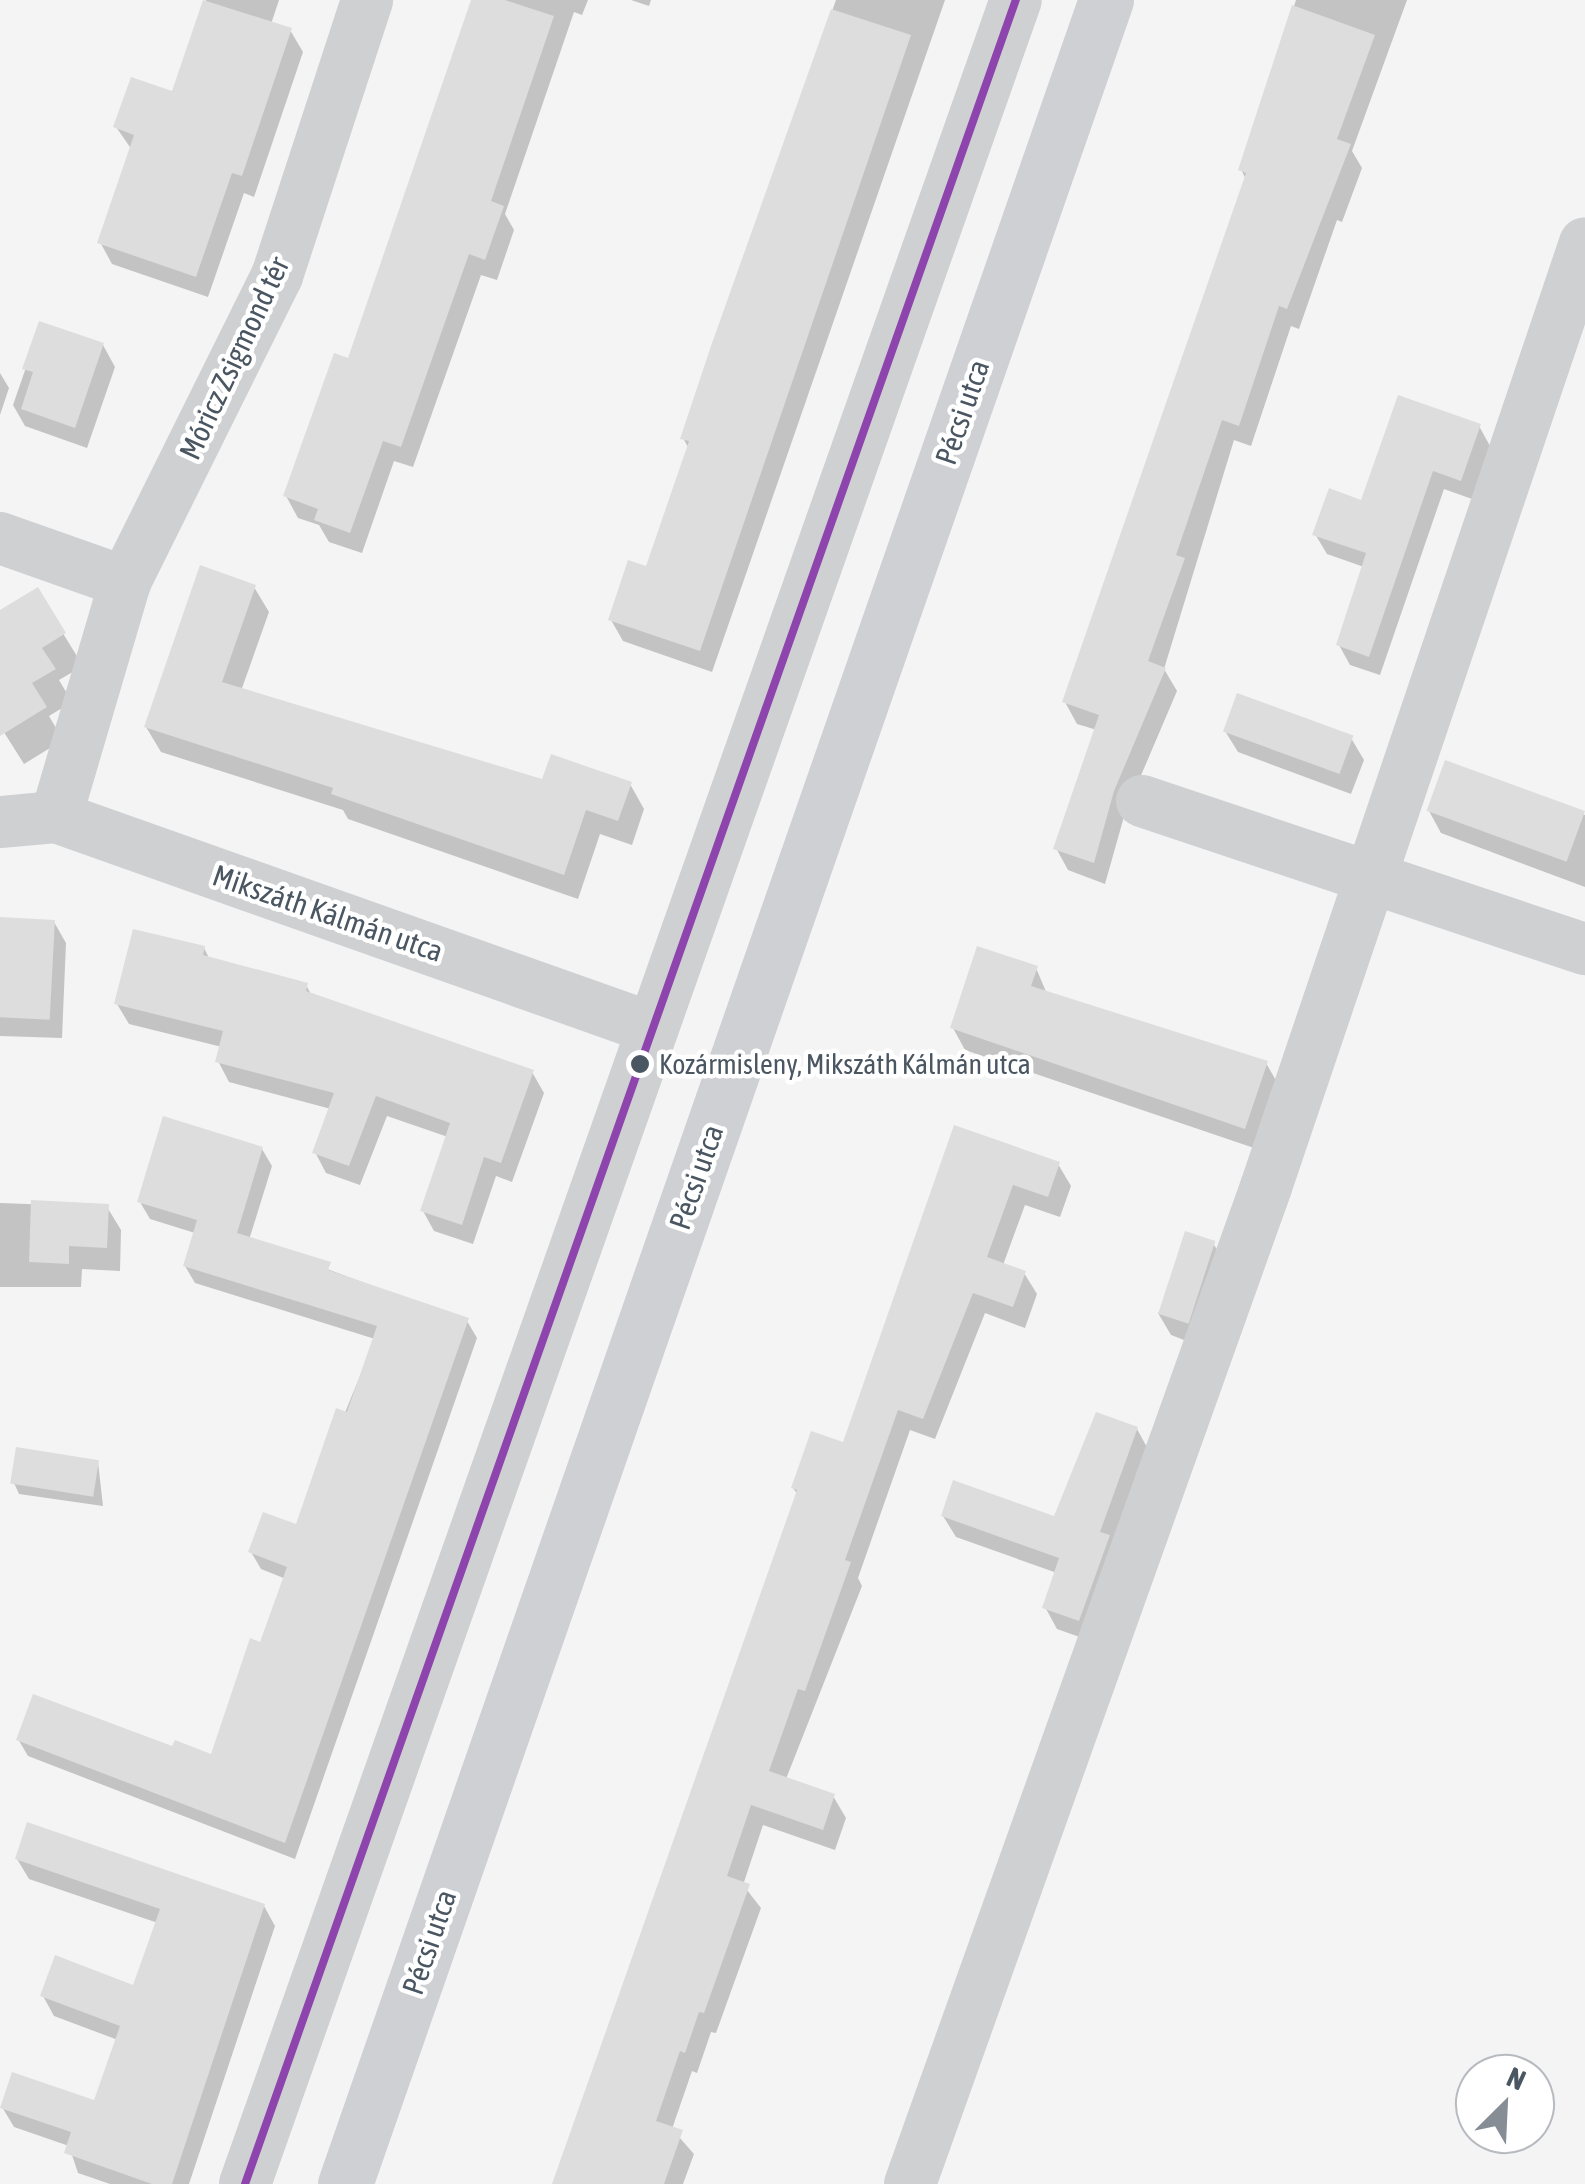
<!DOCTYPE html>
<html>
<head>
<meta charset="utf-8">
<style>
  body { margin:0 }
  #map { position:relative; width:1585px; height:2184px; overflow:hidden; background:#f4f4f4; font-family:"Asap Condensed",sans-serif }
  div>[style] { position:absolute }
  .shadow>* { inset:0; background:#0003 }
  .building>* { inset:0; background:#ddddde; transform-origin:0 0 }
  .street>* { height:52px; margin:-26px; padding:0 26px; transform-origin:26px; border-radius:26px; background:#ced0d2 }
  .secondary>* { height:55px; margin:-27.5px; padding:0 27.5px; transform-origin:27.5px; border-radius:27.5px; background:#ced0d4 }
  .bus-1>* { height:8px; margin:-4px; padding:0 4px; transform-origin:4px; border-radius:4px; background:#8e44ad }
  .dots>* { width:28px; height:28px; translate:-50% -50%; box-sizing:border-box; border:5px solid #fff; border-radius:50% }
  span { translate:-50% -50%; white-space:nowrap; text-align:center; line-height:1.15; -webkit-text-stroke:9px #fff; paint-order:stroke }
  .bus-label { font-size:28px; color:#4a5661 }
  .left { translate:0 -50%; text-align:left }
  .street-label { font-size:30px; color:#4a5661 }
  .north { position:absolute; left:1455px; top:2054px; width:100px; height:100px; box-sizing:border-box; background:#fff; border:2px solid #b7bbc0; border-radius:50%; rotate:24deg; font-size:28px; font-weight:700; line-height:40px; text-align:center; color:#4a5661 }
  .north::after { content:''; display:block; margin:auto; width:35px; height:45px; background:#868d94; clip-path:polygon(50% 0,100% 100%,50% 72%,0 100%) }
</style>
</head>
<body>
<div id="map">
  <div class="shadow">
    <i style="clip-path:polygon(206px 0,279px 0,271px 24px,290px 30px,303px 52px,254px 197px,244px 193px,208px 297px,112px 264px,100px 242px,132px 150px,116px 127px,174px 94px)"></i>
    <i style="clip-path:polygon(478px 0,588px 0,582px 15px,574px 12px,505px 214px,514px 230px,497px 280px,481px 275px,413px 467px,394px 461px,362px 553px,329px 542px,319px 525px,298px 518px,286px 496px,349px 361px)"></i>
    <i style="clip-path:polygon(631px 0,651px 0,649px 6px)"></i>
    <i style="clip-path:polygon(836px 0,945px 0,712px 672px,623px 641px,611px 620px,648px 569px,689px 449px,683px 438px,713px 347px)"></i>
    <i style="clip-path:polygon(1296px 0,1407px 0,1352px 151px,1362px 168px,1342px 222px,1337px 220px,1299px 329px,1291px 326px,1251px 446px,1234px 440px,1164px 669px,1177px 691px,1125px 813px,1105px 884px,1068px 870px,1056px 848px,1097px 730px,1077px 724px,1065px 702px,1246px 180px,1241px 169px)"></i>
    <i style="clip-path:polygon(41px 324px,103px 345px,115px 367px,87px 448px,25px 426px,13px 405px)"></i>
    <i style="clip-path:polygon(0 373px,9px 388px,0 415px)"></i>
    <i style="clip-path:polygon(1479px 426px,1490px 446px,1472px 499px,1444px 489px,1380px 675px,1350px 665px,1339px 645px,1364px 567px,1327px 554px,1315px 534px)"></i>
    <i style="clip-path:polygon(254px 587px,269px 612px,241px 691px,544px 782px,630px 784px,644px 809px,632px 845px,600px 834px,578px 899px,348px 819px,343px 810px,161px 752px,146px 727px)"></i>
    <i style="clip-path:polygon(37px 591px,83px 666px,59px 680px,72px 702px,49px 716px,63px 740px,24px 764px,0 726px,0 613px)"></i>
    <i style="clip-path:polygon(1225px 731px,1351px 738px,1364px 760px,1351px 794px,1238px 752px)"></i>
    <i style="clip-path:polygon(1447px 763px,1585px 815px,1585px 887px,1441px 833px,1429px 811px)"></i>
    <i style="clip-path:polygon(0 920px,54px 922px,66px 943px,62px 1038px,0 1036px)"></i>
    <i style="clip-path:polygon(204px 948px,210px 960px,306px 985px,312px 996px,532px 1072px,544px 1093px,512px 1182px,496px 1176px,473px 1244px,434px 1231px,423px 1211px,448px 1137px,387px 1116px,360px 1185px,326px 1173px,315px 1152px,331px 1109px,229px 1082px,218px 1061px,222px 1047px,129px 1024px,117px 1004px)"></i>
    <i style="clip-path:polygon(1036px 968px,1047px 994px,1266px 1063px,1278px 1084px,1257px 1149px,965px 1050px,953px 1028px)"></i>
    <i style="clip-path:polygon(956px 1128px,1058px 1164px,1071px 1186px,1060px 1217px,1025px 1205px,1003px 1265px,1024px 1273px,1037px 1294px,1025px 1328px,985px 1313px,935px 1439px,910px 1430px,858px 1578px,862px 1586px,786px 1779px,833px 1796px,846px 1818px,835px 1850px,763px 1825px,743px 1885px,761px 1908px,716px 2033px,711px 2032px,697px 2073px,692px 2071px,672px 2129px,694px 2154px,683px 2184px,554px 2184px,798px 1495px,793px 1488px,844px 1445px)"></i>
    <i style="clip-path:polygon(262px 1149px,272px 1166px,249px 1240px,467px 1321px,477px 1338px,295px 1859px,28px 1756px,18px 1739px,213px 1757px,262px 1645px,286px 1579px,261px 1569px,251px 1552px,298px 1528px,375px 1339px,195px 1283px,185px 1266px,195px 1233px,150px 1219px,140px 1202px)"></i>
    <i style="clip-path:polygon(0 1203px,107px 1207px,121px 1230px,120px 1271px,82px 1269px,81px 1287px,0 1287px)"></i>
    <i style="clip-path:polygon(1213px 1243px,1226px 1265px,1197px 1345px,1171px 1335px,1158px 1313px)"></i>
    <i style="clip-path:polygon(1137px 1429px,1149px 1451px,1091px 1641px,1057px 1629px,1045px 1607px,1057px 1573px,956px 1537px,943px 1516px,1056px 1519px)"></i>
    <i style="clip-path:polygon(98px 1462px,103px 1506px,19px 1494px,14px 1483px)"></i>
    <i style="clip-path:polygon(17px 1859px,264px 1906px,275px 1926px,189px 2184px,110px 2184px,78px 2173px,69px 2146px,14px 2127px,2px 2107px,96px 2103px,118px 2040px,54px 2016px,43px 1996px,135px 1988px,158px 1923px,29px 1879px)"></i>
  </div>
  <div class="building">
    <i style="clip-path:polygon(203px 0,292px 28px,242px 176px,232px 173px,196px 277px,97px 243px,134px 135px,113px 127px,131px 77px,172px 91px)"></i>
    <i style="clip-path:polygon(471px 0,505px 0,554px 16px,491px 201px,504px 206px,485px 260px,469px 254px,401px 447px,383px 441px,350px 533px,314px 520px,318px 509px,283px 496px,334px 353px,348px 358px)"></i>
    <i style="clip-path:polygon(1292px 5px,1375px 35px,1337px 139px,1351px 144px,1287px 309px,1279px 306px,1239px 426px,1222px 420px,1176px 555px,1185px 558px,1148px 661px,1166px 668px,1114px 791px,1094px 863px,1053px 849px,1099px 715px,1062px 702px,1246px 173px,1238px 170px)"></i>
    <i style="clip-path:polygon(831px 9px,911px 35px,700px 651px,608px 620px,628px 560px,646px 566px,689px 441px,680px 439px,711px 346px)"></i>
    <i style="clip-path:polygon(39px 321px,104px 343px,75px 428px,21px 409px,33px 372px,22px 369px)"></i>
    <i style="clip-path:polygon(1398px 395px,1481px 424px,1461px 481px,1433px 471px,1369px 657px,1336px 645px,1366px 553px,1312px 535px,1329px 488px,1361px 500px)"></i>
    <i style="clip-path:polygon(200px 565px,256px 585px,222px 682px,542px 779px,551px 754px,597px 770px,632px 782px,618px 821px,586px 810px,564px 875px,331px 794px,333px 788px,144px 727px)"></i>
    <i style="clip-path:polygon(38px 587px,66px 633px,42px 648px,56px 669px,32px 683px,47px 707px,0 736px,0 610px)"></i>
    <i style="left:1237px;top:693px;width:124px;height:41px;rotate:20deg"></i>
    <i style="left:1445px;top:760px;width:149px;height:54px;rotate:20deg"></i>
    <i style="left:0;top:917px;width:55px;height:100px;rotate:3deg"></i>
    <i style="clip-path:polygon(133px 929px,205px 946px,203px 955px,308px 983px,306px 991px,534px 1070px,501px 1163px,484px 1157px,462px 1225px,420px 1211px,450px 1123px,376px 1096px,349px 1166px,312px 1153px,334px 1093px,215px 1062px,223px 1031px,114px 1004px)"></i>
    <i style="clip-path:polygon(977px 946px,1038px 966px,1031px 986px,1268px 1061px,1245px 1129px,950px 1028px)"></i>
    <i style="clip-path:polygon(163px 1116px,263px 1147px,237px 1233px,331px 1262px,328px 1270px,469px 1318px,285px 1843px,16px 1740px,33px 1694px,172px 1746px,175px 1740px,211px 1754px,250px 1638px,260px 1642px,287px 1567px,248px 1552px,263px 1512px,296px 1524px,336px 1408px,347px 1412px,377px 1326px,183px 1266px,197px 1220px,137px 1202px)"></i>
    <i style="clip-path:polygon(954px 1125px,1060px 1162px,1048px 1197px,1013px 1185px,987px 1257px,1026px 1271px,1013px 1307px,973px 1293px,923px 1419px,898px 1410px,845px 1560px,851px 1562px,805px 1691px,798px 1689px,769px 1771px,835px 1794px,823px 1830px,751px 1805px,727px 1876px,750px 1884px,704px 2013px,699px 2012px,685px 2053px,680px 2051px,656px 2121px,683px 2130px,664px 2184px,552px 2184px,797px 1490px,791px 1488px,811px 1431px,843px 1442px)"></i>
    <i style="clip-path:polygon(31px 1200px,109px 1204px,107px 1248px,69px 1246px,69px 1264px,29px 1262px)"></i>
    <i style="left:1185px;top:1231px;width:32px;height:87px;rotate:18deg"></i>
    <i style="clip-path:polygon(1096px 1412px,1138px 1427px,1100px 1532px,1110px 1535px,1079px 1621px,1042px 1608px,1059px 1558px,941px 1516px,953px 1480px,1054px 1516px)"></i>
    <i style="left:16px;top:1447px;width:84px;height:37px;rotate:9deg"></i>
    <i style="clip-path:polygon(27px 1822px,265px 1904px,172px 2184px,152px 2184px,64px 2153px,71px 2132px,0 2108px,12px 2072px,94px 2100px,120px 2026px,40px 1996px,55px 1955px,133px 1985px,160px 1909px,15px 1859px)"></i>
  </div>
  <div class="street">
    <i style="left:0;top:538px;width:133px;rotate:19.4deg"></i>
    <i style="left:1142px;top:801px;width:467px;rotate:18.5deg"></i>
    <i style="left:56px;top:817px;width:245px;rotate:-73.6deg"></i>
    <i style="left:125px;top:582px;width:342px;rotate:-63.6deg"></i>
    <i style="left:277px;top:276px;width:290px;rotate:-71.9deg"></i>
    <i style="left:0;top:822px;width:56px;rotate:-5.1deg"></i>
    <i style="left:56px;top:817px;width:632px;rotate:19.5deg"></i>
    <i style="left:245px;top:2184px;width:2316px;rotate:-70.56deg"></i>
    <i style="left:910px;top:2184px;width:1059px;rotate:-70.35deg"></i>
    <i style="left:1266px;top:1187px;width:996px;rotate:-71.33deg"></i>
  </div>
  <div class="secondary">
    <i style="left:345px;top:2184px;width:2313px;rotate:-70.79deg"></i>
  </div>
  <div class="bus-1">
    <i style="left:245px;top:2184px;width:2316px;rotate:-70.56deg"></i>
  </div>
  <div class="dots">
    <i style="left:640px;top:1064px;background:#4a5661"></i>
  </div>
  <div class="bus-label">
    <span class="left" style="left:659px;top:1064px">Kozármisleny, Mikszáth Kálmán utca</span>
  </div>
  <div class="street-label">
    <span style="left:234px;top:358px;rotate:-65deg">Móricz Zsigmond tér</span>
    <span style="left:962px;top:412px;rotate:-71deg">Pécsi utca</span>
    <span style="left:328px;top:913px;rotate:19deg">Mikszáth Kálmán utca</span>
    <span style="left:696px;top:1177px;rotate:-71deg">Pécsi utca</span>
    <span style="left:429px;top:1942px;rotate:-71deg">Pécsi utca</span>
  </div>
  <div class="north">N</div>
</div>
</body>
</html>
